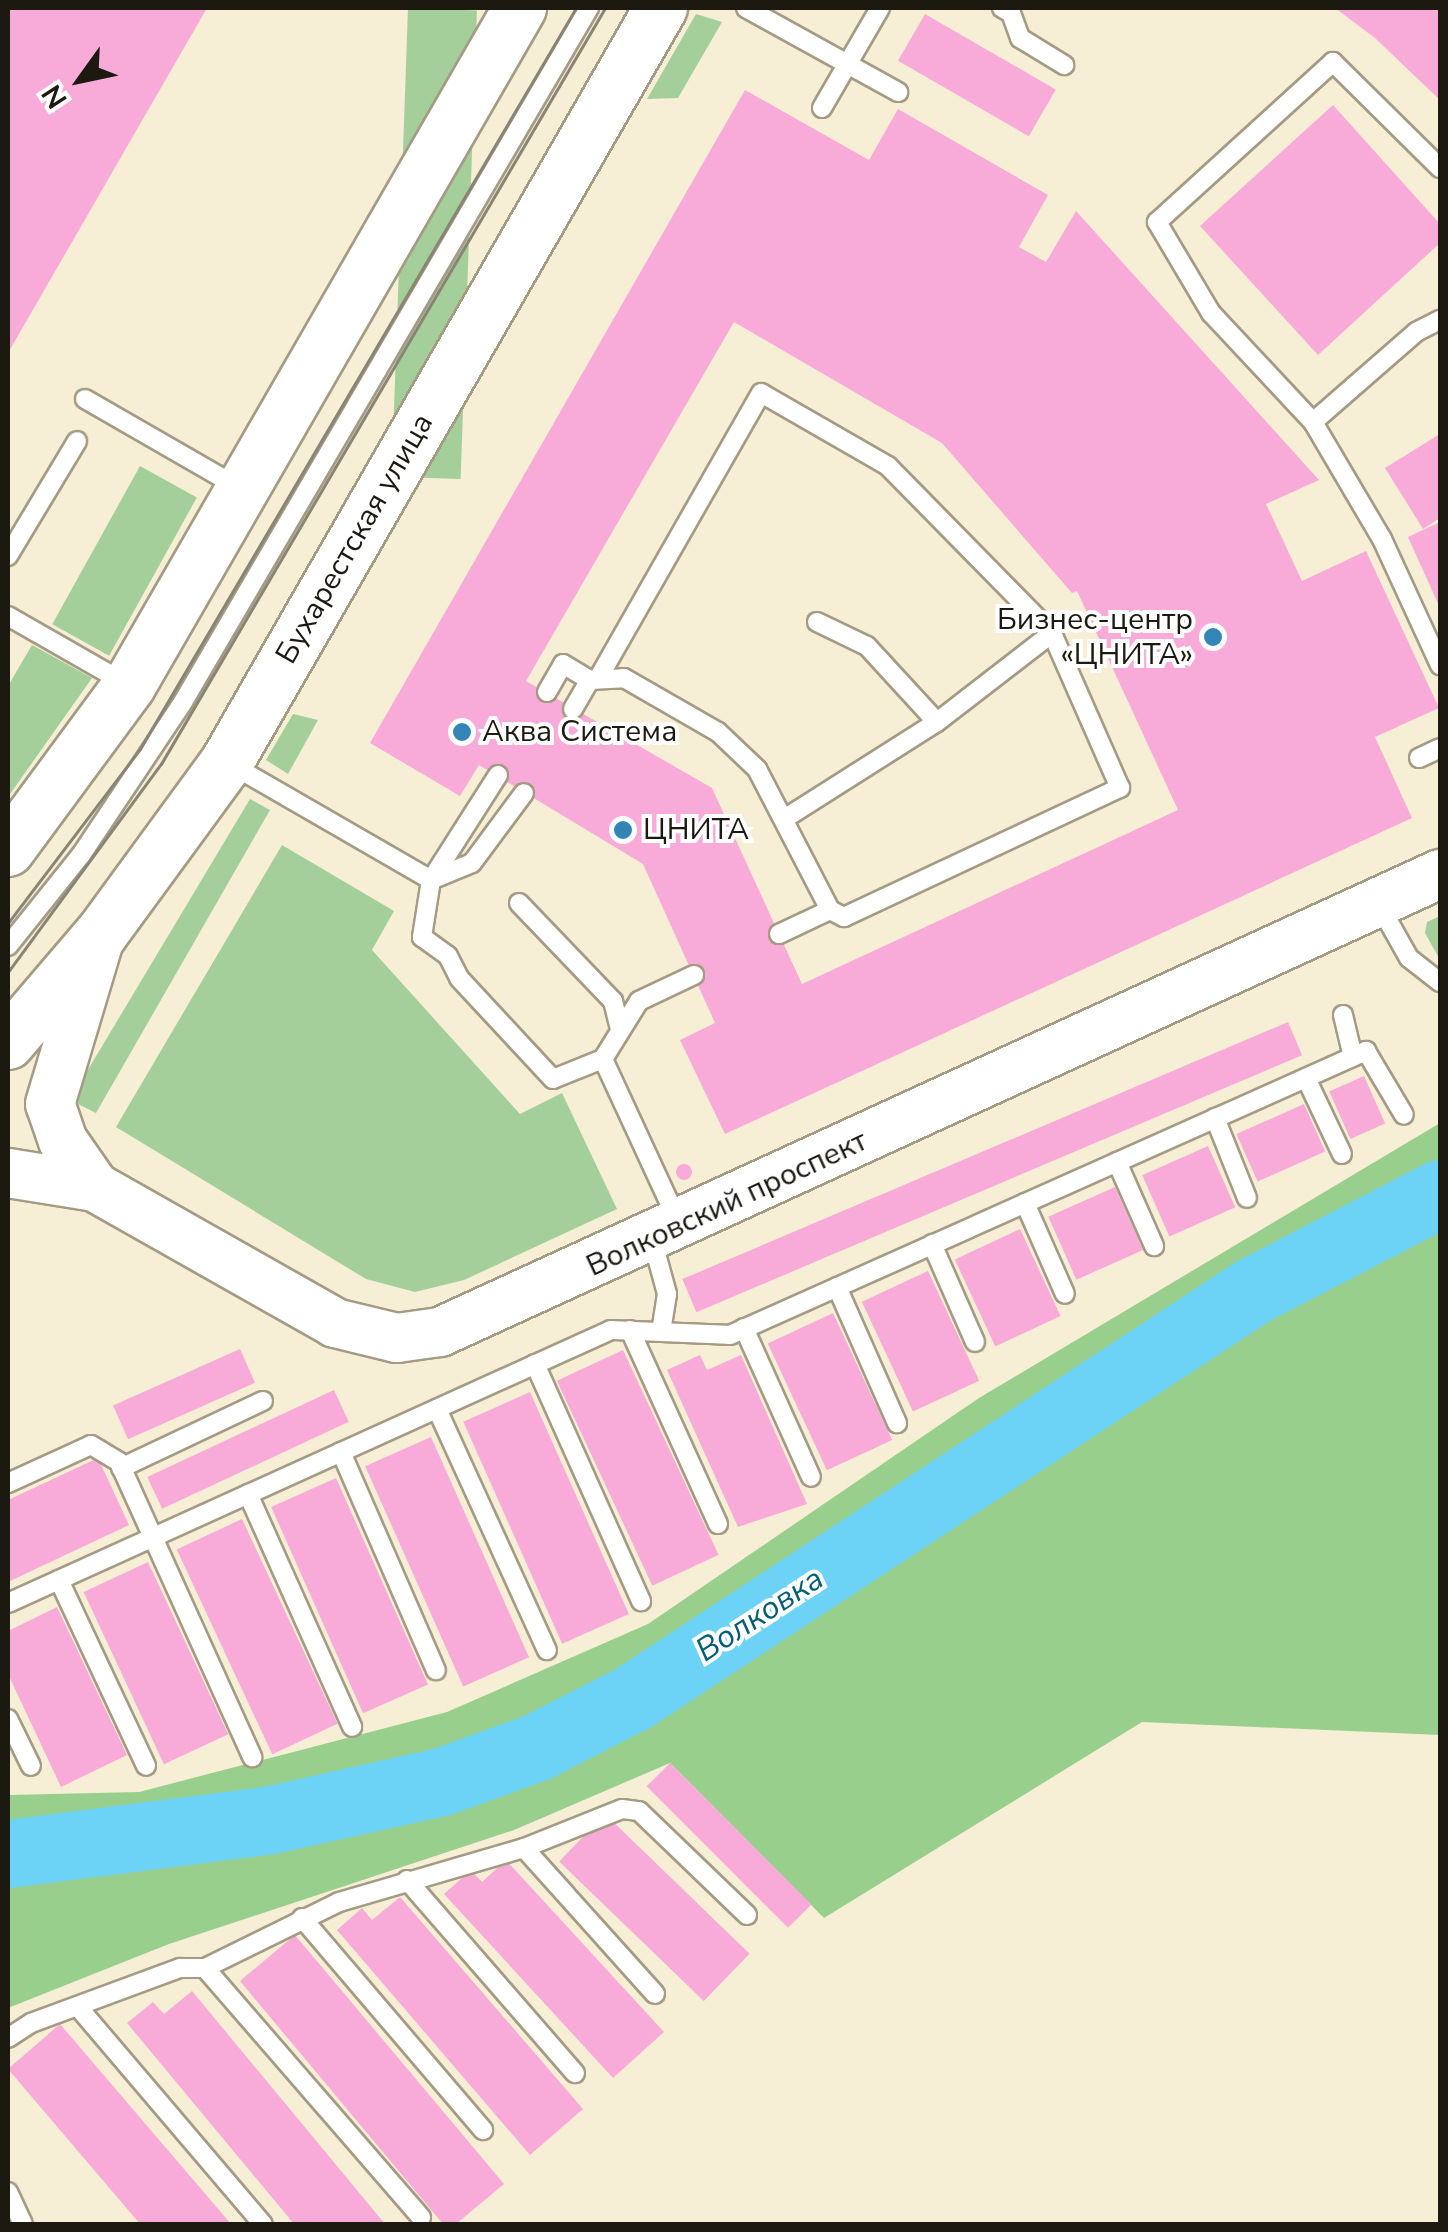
<!DOCTYPE html>
<html>
<head>
<meta charset="utf-8">
<style>
  body { margin:0 }
  #map { position:relative; width:1448px; height:2232px; overflow:hidden; background:#f7eed6; font-family:"Nunito Sans",sans-serif }
  div>[style] { position:absolute }
  .green>* { inset:0; background:#a4cf9a; transform-origin:0 0 }
  .forest>* { inset:0; background:#99cf8c }
  .river>* { height:68px; margin:-34px; padding:0 34px; transform-origin:34px; border-radius:34px; background:#6cd3f6 }
  .building>* { inset:0; background:#f8abd9; transform-origin:0 0 }
  .round { border-radius:50% }
  .roads { filter:drop-shadow(2px 0 #a49b85) drop-shadow(-2px 0 #a49b85) drop-shadow(0 2px #a49b85) drop-shadow(0 -2px #a49b85) }
  .service>* { height:18px; margin:-9px; padding:0 9px; transform-origin:9px; border-radius:9px; background:#fff }
  .tertiary>* { height:48px; margin:-24px; padding:0 24px; transform-origin:24px; border-radius:24px; background:#fff }
  .secondary>* { height:52px; margin:-26px; padding:0 26px; transform-origin:26px; border-radius:26px; background:#fff }
  .tram>* { height:2.5px; margin:-1.25px; padding:0 1.25px; transform-origin:1.25px; border-radius:1.25px; background:#8a8474 }
  .dots>* { width:28px; height:28px; translate:-50% -50%; box-sizing:border-box; border:5px solid #fff; border-radius:50% }
  span { translate:-50% -50%; white-space:nowrap; text-align:center; line-height:1.15; -webkit-text-stroke:8px #fff; paint-order:stroke }
  .street-label { font-size:30px; color:#1c1911 }
  .poi-label { font-size:30px; color:#1c1911 }
  .right { translate:-100% -50%; text-align:right }
  .left { translate:0 -50%; text-align:left }
  .water-label { font-size:32px; color:#045f76; font-style:italic }
  .frame { position:absolute; inset:0; border:10px solid #1c1911; pointer-events:none }
  .north { position:absolute; left:30px; top:30px; width:100px; height:100px; -webkit-text-stroke:8px #fff; paint-order:stroke; rotate:237deg; font-size:28px; font-weight:700; line-height:40px; text-align:center; color:#1c1911 }
  .north::after { content:''; display:block; margin:auto; width:35px; height:45px; background:#1c1911; clip-path:polygon(50% 0,100% 100%,50% 72%,0 100%) }
</style>
</head>
<body>
<div id="map">
  <div class="green">
    <i style="left:408px;top:8px;width:69px;height:469px;rotate:2deg"></i>
    <i style="clip-path:polygon(696px 14px,722px 22px,678px 98px,647px 99px)"></i>
    <i style="left:140px;top:466px;width:65px;height:181px;rotate:29deg"></i>
    <i style="clip-path:polygon(32px 645px,92px 678px,8px 797px,8px 686px)"></i>
    <i style="clip-path:polygon(293px 714px,318px 720px,288px 774px,266px 760px)"></i>
    <i style="clip-path:polygon(250px 799px,270px 810px,96px 1113px,78px 1104px,83px 1078px)"></i>
    <i style="clip-path:polygon(282px 845px,394px 911px,372px 950px,520px 1114px,562px 1093px,617px 1209px,464px 1280px,415px 1292px,366px 1279px,116px 1127px)"></i>
    <i style="clip-path:polygon(1440px 916px,1440px 960px,1425px 933px,1427px 922px)"></i>
  </div>
  <div class="forest">
    <i style="clip-path:polygon(1440px 1123px,1440px 1735px,1142px 1722px,824px 1918px,670px 1763px,514px 1830px,169px 1944px,8px 2008px,8px 1795px,139px 1792px,447px 1712px,648px 1624px,979px 1398px)"></i>
  </div>
  <div class="river">
    <i style="left:8px;top:1854px;width:261px;rotate:-7.3deg"></i>
    <i style="left:267px;top:1821px;width:179px;rotate:-12.6deg"></i>
    <i style="left:442px;top:1782px;width:102px;rotate:-20deg"></i>
    <i style="left:538px;top:1747px;width:106px;rotate:-27.1deg"></i>
    <i style="left:632px;top:1699px;width:742px;rotate:-33.28deg"></i>
    <i style="left:1252px;top:1292px;width:212px;rotate:-27.5deg"></i>
  </div>
  <div class="building">
    <i style="clip-path:polygon(10px 8px,207px 8px,8px 353px,8px 11px)"></i>
    <i style="clip-path:polygon(1335px 8px,1440px 8px,1440px 100px,1375px 38px)"></i>
    <i style="left:925px;top:14px;width:151px;height:54px;rotate:30deg"></i>
    <i style="clip-path:polygon(evenodd,745px 90px,869px 160px,898px 109px,1048px 195px,1019px 247px,1046px 262px,1076px 211px,1319px 480px,1266px 504px,1302px 581px,1366px 551px,1439px 708px,1375px 737px,1412px 818px,725px 1134px,680px 1040px,715px 1023px,643px 864px,479px 765px,460px 796px,370px 743px,745px 90px,734px 322px,942px 443px,1072px 593px,1077px 591px,1178px 810px,802px 984px,712px 788px,526px 681px,734px 322px)"></i>
    <i style="clip-path:polygon(1333px 105px,1440px 224px,1440px 243px,1318px 355px,1200px 226px)"></i>
    <i style="clip-path:polygon(1440px 434px,1440px 518px,1423px 529px,1385px 468px)"></i>
    <i style="clip-path:polygon(1440px 522px,1440px 608px,1408px 537px)"></i>
    <i style="left:1288px;top:1022px;width:36px;height:658px;rotate:67deg"></i>
    <i style="left:1364px;top:1076px;width:52px;height:38px;rotate:66deg"></i>
    <i style="left:1304px;top:1104px;width:52px;height:74px;rotate:66deg"></i>
    <i style="left:1208px;top:1146px;width:67px;height:72px;rotate:66deg"></i>
    <i class="round" style="left:676px;top:1164px;width:16px;height:16px"></i>
    <i style="left:1115px;top:1187px;width:69px;height:73px;rotate:66deg"></i>
    <i style="left:1020px;top:1229px;width:96px;height:72px;rotate:65deg"></i>
    <i style="left:928px;top:1271px;width:121px;height:73px;rotate:65deg"></i>
    <i style="left:833px;top:1313px;width:140px;height:72px;rotate:65deg"></i>
    <i style="left:240px;top:1349px;width:37px;height:139px;rotate:66deg"></i>
    <i style="left:623px;top:1350px;width:226px;height:73px;rotate:65deg"></i>
    <i style="clip-path:polygon(700px 1355px,707px 1370px,741px 1355px,807px 1504px,738px 1527px,667px 1370px)"></i>
    <i style="left:334px;top:1390px;width:35px;height:206px;rotate:65deg"></i>
    <i style="left:530px;top:1392px;width:243px;height:73px;rotate:66deg"></i>
    <i style="left:431px;top:1437px;width:241px;height:72px;rotate:66deg"></i>
    <i style="clip-path:polygon(98px 1458px,129px 1525px,8px 1582px,8px 1500px)"></i>
    <i style="left:336px;top:1478px;width:226px;height:71px;rotate:66deg"></i>
    <i style="left:242px;top:1519px;width:226px;height:72px;rotate:65deg"></i>
    <i style="left:148px;top:1562px;width:190px;height:71px;rotate:65deg"></i>
    <i style="clip-path:polygon(57px 1607px,127px 1755px,61px 1787px,8px 1674px,8px 1631px)"></i>
    <i style="left:670px;top:1763px;width:200px;height:33px;rotate:45deg"></i>
    <i style="left:605px;top:1814px;width:201px;height:66px;rotate:44deg"></i>
    <i style="clip-path:polygon(506px 1860px,664px 2032px,613px 2078px,444px 1894px,471px 1870px,482px 1882px)"></i>
    <i style="clip-path:polygon(400px 1897px,583px 2109px,530px 2155px,337px 1930px,362px 1908px,372px 1920px)"></i>
    <i style="clip-path:polygon(295px 1935px,504px 2184px,456px 2224px,443px 2224px,240px 1981px)"></i>
    <i style="clip-path:polygon(192px 1991px,385px 2224px,294px 2224px,127px 2023px,153px 2002px,164px 2014px)"></i>
    <i style="clip-path:polygon(60px 2024px,231px 2224px,140px 2224px,8px 2069px)"></i>
  </div>
  <div class="roads">
    <div class="service">
      <i style="left:746px;top:8px;width:174px;rotate:28.9deg"></i>
      <i style="left:1002px;top:8px;width:10px;rotate:29deg"></i>
      <i style="left:1011px;top:13px;width:27px;rotate:70deg"></i>
      <i style="left:1020px;top:38px;width:52px;rotate:31.5deg"></i>
      <i style="left:822px;top:108px;width:116px;rotate:-59.9deg"></i>
      <i style="left:1440px;top:168px;width:151px;rotate:-135.3deg"></i>
      <i style="left:1333px;top:62px;width:238px;rotate:137.7deg"></i>
      <i style="left:1157px;top:222px;width:106px;rotate:59.3deg"></i>
      <i style="left:1211px;top:313px;width:149px;rotate:46.9deg"></i>
      <i style="left:1313px;top:422px;width:136px;rotate:59.5deg"></i>
      <i style="left:1382px;top:539px;width:139px;rotate:65.3deg"></i>
      <i style="left:85px;top:399px;width:179px;rotate:29.9deg"></i>
      <i style="left:1313px;top:422px;width:137px;rotate:-41.1deg"></i>
      <i style="left:1416px;top:332px;width:27px;rotate:-27deg"></i>
      <i style="left:8px;top:556px;width:134px;rotate:-59deg"></i>
      <i style="left:8px;top:616px;width:135px;rotate:29.8deg"></i>
      <i style="left:817px;top:622px;width:55px;rotate:25.6deg"></i>
      <i style="left:867px;top:646px;width:103px;rotate:47.4deg"></i>
      <i style="left:547px;top:692px;width:32px;rotate:-60deg"></i>
      <i style="left:563px;top:664px;width:31px;rotate:31deg"></i>
      <i style="left:590px;top:680px;width:34px;rotate:-3deg"></i>
      <i style="left:624px;top:678px;width:108px;rotate:29.9deg"></i>
      <i style="left:718px;top:732px;width:54px;rotate:43.5deg"></i>
      <i style="left:757px;top:769px;width:159px;rotate:62.6deg"></i>
      <i style="left:830px;top:910px;width:16px;rotate:27deg"></i>
      <i style="left:844px;top:917px;width:305px;rotate:-25.1deg"></i>
      <i style="left:1120px;top:788px;width:169px;rotate:-113.7deg"></i>
      <i style="left:1052px;top:633px;width:234px;rotate:-134.5deg"></i>
      <i style="left:888px;top:466px;width:146px;rotate:-150.1deg"></i>
      <i style="left:761px;top:393px;width:329px;rotate:119.7deg"></i>
      <i style="left:573px;top:709px;width:34px;rotate:-60deg"></i>
      <i style="left:1419px;top:758px;width:23px;rotate:-25deg"></i>
      <i style="left:232px;top:765px;width:230px;rotate:30deg"></i>
      <i style="left:431px;top:880px;width:44px;rotate:-22.5deg"></i>
      <i style="left:472px;top:863px;width:87px;rotate:-53.4deg"></i>
      <i style="left:498px;top:775px;width:125px;rotate:122.5deg"></i>
      <i style="left:431px;top:880px;width:58px;rotate:99deg"></i>
      <i style="left:422px;top:937px;width:32px;rotate:36deg"></i>
      <i style="left:448px;top:956px;width:25px;rotate:63deg"></i>
      <i style="left:459px;top:978px;width:138px;rotate:47.1deg"></i>
      <i style="left:553px;top:1079px;width:54px;rotate:-21.8deg"></i>
      <i style="left:603px;top:1059px;width:68px;rotate:-58.2deg"></i>
      <i style="left:639px;top:1001px;width:61px;rotate:-25.3deg"></i>
      <i style="left:784px;top:819px;width:181px;rotate:-32.4deg"></i>
      <i style="left:937px;top:722px;width:145px;rotate:-37.7deg"></i>
      <i style="left:519px;top:903px;width:136px;rotate:46.2deg"></i>
      <i style="left:613px;top:1001px;width:30px;rotate:76deg"></i>
      <i style="left:1378px;top:903px;width:63px;rotate:60.6deg"></i>
      <i style="left:1409px;top:958px;width:39px;rotate:38deg"></i>
      <i style="left:779px;top:934px;width:56px;rotate:-25.2deg"></i>
      <i style="left:8px;top:946px;width:117px;rotate:-51.3deg"></i>
      <i style="left:81px;top:855px;width:184px;rotate:-56.3deg"></i>
      <i style="left:183px;top:702px;width:804px;rotate:-59.67deg"></i>
      <i style="left:1343px;top:1015px;width:43px;rotate:76.6deg"></i>
      <i style="left:603px;top:1059px;width:179px;rotate:65.2deg"></i>
      <i style="left:1306px;top:1078px;width:84px;rotate:64.7deg"></i>
      <i style="left:1215px;top:1118px;width:86px;rotate:68.2deg"></i>
      <i style="left:1117px;top:1162px;width:92px;rotate:66.2deg"></i>
      <i style="left:1025px;top:1203px;width:99px;rotate:66.3deg"></i>
      <i style="left:652px;top:1239px;width:57px;rotate:74.7deg"></i>
      <i style="left:667px;top:1294px;width:36px;rotate:99deg"></i>
      <i style="left:932px;top:1244px;width:107px;rotate:66.3deg"></i>
      <i style="left:837px;top:1287px;width:149px;rotate:66.2deg"></i>
      <i style="left:744px;top:1328px;width:163px;rotate:65.8deg"></i>
      <i style="left:630px;top:1330px;width:213px;rotate:65.6deg"></i>
      <i style="left:535px;top:1364px;width:260px;rotate:65.9deg"></i>
      <i style="left:437px;top:1409px;width:265px;rotate:65.5deg"></i>
      <i style="left:341px;top:1452px;width:238px;rotate:66.5deg"></i>
      <i style="left:121px;top:1468px;width:157px;rotate:-25.3deg"></i>
      <i style="left:8px;top:1483px;width:91px;rotate:-24.6deg"></i>
      <i style="left:91px;top:1445px;width:33px;rotate:31deg"></i>
      <i style="left:119px;top:1462px;width:324px;rotate:65.7deg"></i>
      <i style="left:248px;top:1494px;width:255px;rotate:65.9deg"></i>
      <i style="left:59px;top:1580px;width:205px;rotate:64.9deg"></i>
      <i style="left:8px;top:1603px;width:662px;rotate:-24.36deg"></i>
      <i style="left:611px;top:1330px;width:119px;rotate:2.4deg"></i>
      <i style="left:730px;top:1335px;width:697px;rotate:-24.06deg"></i>
      <i style="left:1366px;top:1051px;width:74px;rotate:59.3deg"></i>
      <i style="left:8px;top:1719px;width:52px;rotate:63.9deg"></i>
      <i style="left:524px;top:1848px;width:196px;rotate:48.1deg"></i>
      <i style="left:407px;top:1880px;width:256px;rotate:49deg"></i>
      <i style="left:302px;top:1918px;width:279px;rotate:49.5deg"></i>
      <i style="left:205px;top:1968px;width:330px;rotate:49.1deg"></i>
      <i style="left:78px;top:2007px;width:285px;rotate:49.6deg"></i>
      <i style="left:8px;top:2038px;width:27px;rotate:-33deg"></i>
      <i style="left:31px;top:2023px;width:159px;rotate:-20.3deg"></i>
      <i style="left:180px;top:1968px;width:25px"></i>
      <i style="left:205px;top:1968px;width:149px;rotate:-26.2deg"></i>
      <i style="left:339px;top:1902px;width:193px;rotate:-16.3deg"></i>
      <i style="left:524px;top:1848px;width:105px;rotate:-21.7deg"></i>
      <i style="left:622px;top:1809px;width:17px;rotate:7deg"></i>
      <i style="left:639px;top:1811px;width:150px;rotate:43.9deg"></i>
      <i style="left:8px;top:2192px;width:35px;rotate:65deg"></i>
    </div>
    <div class="tertiary">
      <i style="left:8px;top:1173px;width:88px;rotate:9.1deg"></i>
      <i style="left:95px;top:1187px;width:276px;rotate:29.5deg"></i>
      <i style="left:335px;top:1323px;width:64px;rotate:13.6deg"></i>
      <i style="left:397px;top:1338px;width:43px;rotate:-7.9deg"></i>
      <i style="left:440px;top:1332px;width:1100px;rotate:-24.61deg"></i>
      <i style="left:95px;top:1187px;width:56px;rotate:-124.8deg"></i>
      <i style="left:63px;top:1141px;width:39px;rotate:-109deg"></i>
      <i style="left:50px;top:1104px;width:170px;rotate:-73.3deg"></i>
    </div>
    <div class="secondary">
      <i style="left:8px;top:850px;width:204px;rotate:-53.6deg"></i>
      <i style="left:129px;top:686px;width:783px;rotate:-60.03deg"></i>
      <i style="left:8px;top:1043px;width:145px;rotate:-49.5deg"></i>
      <i style="left:102px;top:933px;width:212px;rotate:-53.8deg"></i>
      <i style="left:227px;top:762px;width:870px;rotate:-60.08deg"></i>
    </div>
  </div>
  <div class="tram">
    <i style="left:8px;top:923px;width:218px;rotate:-52.8deg"></i>
    <i style="left:140px;top:749px;width:860px;rotate:-59.53deg"></i>
    <i style="left:8px;top:972px;width:258px;rotate:-53.7deg"></i>
    <i style="left:161px;top:764px;width:877px;rotate:-59.57deg"></i>
  </div>
  <div class="dots">
    <i style="left:1213px;top:637px;background:#3385b6"></i>
    <i style="left:462px;top:732px;background:#3385b6"></i>
    <i style="left:623px;top:830px;background:#3385b6"></i>
  </div>
  <div class="street-label">
    <span style="left:355px;top:539px;rotate:-60deg">Бухарестская улица</span>
    <span style="left:727px;top:1204px;rotate:-25deg">Волковский проспект</span>
  </div>
  <div class="poi-label">
    <span class="right" style="left:1193px;top:637px">Бизнес-центр<br>«ЦНИТА»</span>
    <span class="left" style="left:482px;top:732px">Аква Система</span>
    <span class="left" style="left:643px;top:830px">ЦНИТА</span>
  </div>
  <div class="water-label">
    <span style="left:760px;top:1615px;rotate:-33deg">Волковка</span>
  </div>
  <div class="frame"></div>
  <div class="north">N</div>
</div>
</body>
</html>
